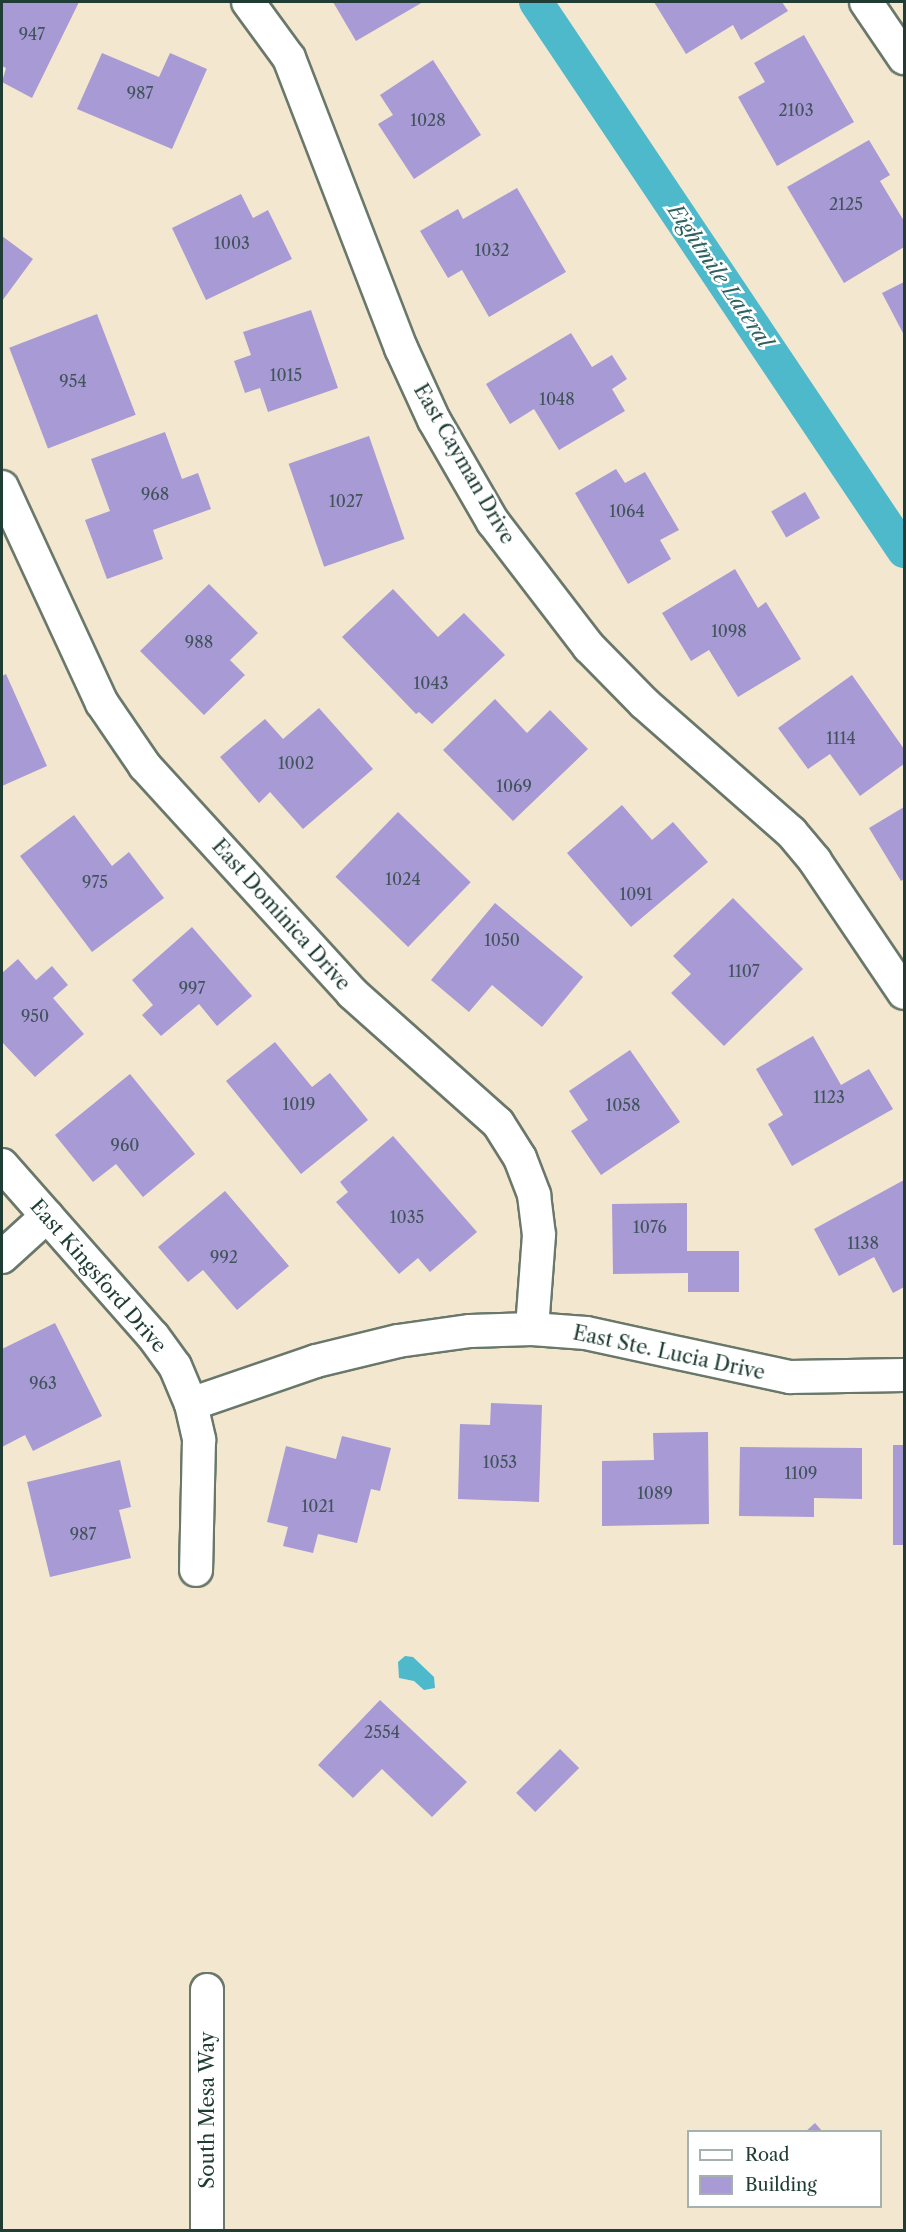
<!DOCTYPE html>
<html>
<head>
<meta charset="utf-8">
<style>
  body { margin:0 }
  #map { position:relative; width:906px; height:2232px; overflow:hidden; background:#f3e7cf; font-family:"Libre Caslon Text",serif }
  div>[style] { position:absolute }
  .water>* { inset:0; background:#4eb9cb }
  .canal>* { height:34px; margin:-17px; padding:0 17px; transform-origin:17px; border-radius:17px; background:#4eb9cb }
  .building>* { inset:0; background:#a89ad4; transform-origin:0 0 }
  .roads { filter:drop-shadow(2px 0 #69786a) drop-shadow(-2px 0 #69786a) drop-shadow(0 2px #69786a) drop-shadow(0 -2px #69786a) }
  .street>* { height:32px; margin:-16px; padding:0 16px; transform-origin:16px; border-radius:16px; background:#fff }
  span { translate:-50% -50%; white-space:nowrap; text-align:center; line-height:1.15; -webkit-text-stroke:5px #fff; paint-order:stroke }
  .number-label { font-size:16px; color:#41545c }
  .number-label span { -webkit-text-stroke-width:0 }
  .street-label { font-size:20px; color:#1f3d34 }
  .water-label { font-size:21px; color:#2d6261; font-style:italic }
  .frame { position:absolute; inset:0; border:3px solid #1f3d34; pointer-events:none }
  .legend { position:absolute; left:687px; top:2130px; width:195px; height:78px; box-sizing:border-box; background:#fff; border:2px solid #a5b1ae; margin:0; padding:8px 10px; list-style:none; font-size:18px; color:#1f3d34 }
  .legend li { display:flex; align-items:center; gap:12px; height:30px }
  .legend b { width:30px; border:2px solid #a5b1ae }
</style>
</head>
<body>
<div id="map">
  <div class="water">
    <i style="clip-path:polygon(405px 1656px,413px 1657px,434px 1677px,435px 1688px,424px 1690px,414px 1681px,399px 1678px,398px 1662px)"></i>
  </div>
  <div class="canal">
    <i style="left:536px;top:2px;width:661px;rotate:56.17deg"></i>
  </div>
  <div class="building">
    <i style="clip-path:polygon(2px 2px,79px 2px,32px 98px,2px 82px,6px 68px,2px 66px)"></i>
    <i style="clip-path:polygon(333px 2px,423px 2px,356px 41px)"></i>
    <i style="clip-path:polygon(654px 2px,782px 2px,788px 11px,741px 40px,733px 25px,686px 54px)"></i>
    <i style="clip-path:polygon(804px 35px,854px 122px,777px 166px,738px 97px,765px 82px,754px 63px)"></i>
    <i style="clip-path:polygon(102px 53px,159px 77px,170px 53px,207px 69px,172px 149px,77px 109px)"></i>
    <i style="clip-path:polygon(433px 60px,481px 135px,414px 179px,378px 124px,393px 115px,380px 95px)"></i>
    <i style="clip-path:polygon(869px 140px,890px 175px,880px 181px,904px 221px,904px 247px,844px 283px,787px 187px)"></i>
    <i style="clip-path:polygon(517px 188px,566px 272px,489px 317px,462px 270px,448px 278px,420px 231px,458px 209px,463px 219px)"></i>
    <i style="clip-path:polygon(241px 194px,253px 218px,268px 210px,292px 259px,206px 300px,172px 228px)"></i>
    <i style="clip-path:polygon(2px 236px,33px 259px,2px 301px)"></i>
    <i style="clip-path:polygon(904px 282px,904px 335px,882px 293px)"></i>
    <i style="clip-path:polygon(311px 310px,338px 388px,268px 412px,260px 388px,245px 393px,234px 361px,251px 355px,243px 332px)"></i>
    <i style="left:97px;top:314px;width:108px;height:94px;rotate:69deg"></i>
    <i style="clip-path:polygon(571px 333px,592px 367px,612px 355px,627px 379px,612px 389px,625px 411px,559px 450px,534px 409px,510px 424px,486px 384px)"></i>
    <i style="clip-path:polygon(165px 432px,182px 479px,198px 473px,211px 509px,153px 530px,163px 559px,107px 579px,85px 520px,110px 511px,91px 459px)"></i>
    <i style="left:369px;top:436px;width:109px;height:85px;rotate:71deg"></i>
    <i style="clip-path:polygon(616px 469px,625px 483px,645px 472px,679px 530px,660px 540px,671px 559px,628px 584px,575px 493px)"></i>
    <i style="left:805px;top:492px;width:30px;height:39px;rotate:60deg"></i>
    <i style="clip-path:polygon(735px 569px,758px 608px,766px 602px,801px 659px,738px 697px,709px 650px,691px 661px,662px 613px)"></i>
    <i style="clip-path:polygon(209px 584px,258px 633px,230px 660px,245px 675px,204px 715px,140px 651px)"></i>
    <i style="clip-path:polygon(393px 589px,438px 637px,464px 613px,505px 655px,432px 724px,419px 712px,416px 714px,342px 637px)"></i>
    <i style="clip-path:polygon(6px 674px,47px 766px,2px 786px,2px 676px)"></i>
    <i style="clip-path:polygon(852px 675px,904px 749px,904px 764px,860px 796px,830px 754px,808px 769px,778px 728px)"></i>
    <i style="clip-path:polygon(495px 699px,527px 733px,550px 710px,588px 749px,513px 821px,443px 750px)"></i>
    <i style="clip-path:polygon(319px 708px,373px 769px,303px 829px,270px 792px,259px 803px,220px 757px,265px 719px,283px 739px)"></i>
    <i style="clip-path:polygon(622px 805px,652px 840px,673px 822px,708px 862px,631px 927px,567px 853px)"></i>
    <i style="clip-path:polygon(904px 807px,904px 879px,901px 881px,869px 828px)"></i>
    <i style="left:398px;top:812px;width:101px;height:90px;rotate:44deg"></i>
    <i style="clip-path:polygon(74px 815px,112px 866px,129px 852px,164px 898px,92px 952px,20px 856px)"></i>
    <i style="clip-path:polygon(733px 898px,803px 969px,724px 1046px,671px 993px,691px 974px,673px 956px)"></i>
    <i style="clip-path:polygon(495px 903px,583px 977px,542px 1027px,492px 985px,469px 1012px,431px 980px)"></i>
    <i style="clip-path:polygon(192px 927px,252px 996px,217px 1026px,199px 1004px,161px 1036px,142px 1015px,153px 1005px,132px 980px)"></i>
    <i style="clip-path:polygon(18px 959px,36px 980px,52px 966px,68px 985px,53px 998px,84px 1034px,35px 1077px,2px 1042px,2px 973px)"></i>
    <i style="clip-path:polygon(813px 1036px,841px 1085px,869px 1069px,893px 1109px,792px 1166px,768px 1124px,783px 1115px,756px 1069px)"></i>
    <i style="clip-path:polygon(275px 1042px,312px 1087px,330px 1073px,368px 1120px,301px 1174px,226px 1081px)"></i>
    <i style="clip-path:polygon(630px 1050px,680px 1122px,601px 1175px,571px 1131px,588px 1120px,569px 1091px)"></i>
    <i style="clip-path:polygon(130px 1074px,195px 1154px,143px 1197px,116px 1164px,93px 1182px,55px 1135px)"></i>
    <i style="clip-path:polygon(393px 1136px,477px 1232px,430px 1272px,418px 1258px,399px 1274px,336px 1202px,348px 1192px,340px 1182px)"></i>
    <i style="clip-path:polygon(904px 1180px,904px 1287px,893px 1293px,874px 1257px,839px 1276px,814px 1229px)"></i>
    <i style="clip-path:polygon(225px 1191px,289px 1266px,237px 1310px,203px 1270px,188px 1282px,158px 1247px)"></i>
    <i style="clip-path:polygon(687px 1203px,687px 1251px,739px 1251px,739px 1292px,688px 1292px,688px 1273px,613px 1274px,612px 1204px)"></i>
    <i style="clip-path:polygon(55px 1323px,102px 1416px,33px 1451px,25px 1435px,2px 1447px,2px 1349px)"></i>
    <i style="clip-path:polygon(491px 1403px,542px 1405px,539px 1502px,458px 1499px,460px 1424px,490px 1425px)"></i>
    <i style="clip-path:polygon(708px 1432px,709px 1524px,602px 1526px,602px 1461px,654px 1460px,653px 1433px)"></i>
    <i style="clip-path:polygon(342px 1436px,391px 1448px,380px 1491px,371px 1489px,357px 1543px,318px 1534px,313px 1553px,283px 1546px,288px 1527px,267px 1522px,286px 1446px,336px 1459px)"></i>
    <i style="left:893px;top:1445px;width:11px;height:100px"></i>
    <i style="clip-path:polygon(740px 1447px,862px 1448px,862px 1499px,814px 1498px,814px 1517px,739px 1516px)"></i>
    <i style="clip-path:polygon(120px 1460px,131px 1507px,119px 1510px,131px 1558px,50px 1577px,27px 1482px)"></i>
    <i style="clip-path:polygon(380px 1700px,467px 1782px,432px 1817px,382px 1769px,353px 1798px,318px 1765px)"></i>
    <i style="left:560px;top:1749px;width:27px;height:62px;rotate:45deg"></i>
    <i style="clip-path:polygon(815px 2123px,823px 2132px,805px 2132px)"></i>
  </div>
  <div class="roads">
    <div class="street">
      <i style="left:248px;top:2px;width:69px;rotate:53.8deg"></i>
      <i style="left:289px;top:58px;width:311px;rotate:68.9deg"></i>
      <i style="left:401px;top:348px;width:79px;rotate:65.4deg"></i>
      <i style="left:434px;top:420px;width:118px;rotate:60deg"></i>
      <i style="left:493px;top:522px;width:158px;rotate:52.5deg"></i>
      <i style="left:589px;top:647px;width:78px;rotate:45.5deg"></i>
      <i style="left:644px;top:703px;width:196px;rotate:41.3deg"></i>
      <i style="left:791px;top:832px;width:38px;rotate:50deg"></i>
      <i style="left:815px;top:861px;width:159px;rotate:56deg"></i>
      <i style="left:866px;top:2px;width:68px;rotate:55.8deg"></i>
      <i style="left:2px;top:487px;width:238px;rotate:65.2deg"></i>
      <i style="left:102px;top:703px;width:76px;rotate:55.7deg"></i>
      <i style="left:145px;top:766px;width:307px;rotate:47.6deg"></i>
      <i style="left:352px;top:993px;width:195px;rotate:41.7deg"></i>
      <i style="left:498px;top:1123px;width:41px;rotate:57.8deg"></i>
      <i style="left:520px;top:1158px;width:40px;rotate:69deg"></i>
      <i style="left:534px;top:1195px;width:40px;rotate:82.9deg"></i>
      <i style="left:539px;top:1235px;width:94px;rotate:94.3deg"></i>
      <i style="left:2px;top:1165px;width:228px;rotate:48.6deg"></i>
      <i style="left:153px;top:1336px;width:37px;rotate:54deg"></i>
      <i style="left:175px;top:1366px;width:41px;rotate:67.2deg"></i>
      <i style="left:191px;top:1404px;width:37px;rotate:77deg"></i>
      <i style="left:199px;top:1440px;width:130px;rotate:91.3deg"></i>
      <i style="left:2px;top:1257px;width:61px;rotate:-42.3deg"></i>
      <i style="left:191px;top:1404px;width:132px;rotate:-19deg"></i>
      <i style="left:316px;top:1361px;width:84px;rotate:-13.7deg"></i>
      <i style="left:398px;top:1341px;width:73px;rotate:-7.9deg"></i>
      <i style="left:470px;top:1331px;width:62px;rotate:-1.8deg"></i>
      <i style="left:532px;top:1329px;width:54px;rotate:4.2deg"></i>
      <i style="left:586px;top:1333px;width:209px;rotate:12.2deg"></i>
      <i style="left:790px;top:1377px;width:114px;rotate:-1deg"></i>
      <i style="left:207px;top:1990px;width:240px;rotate:90deg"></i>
    </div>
  </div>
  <div class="number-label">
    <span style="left:32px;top:34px">947</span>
    <span style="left:140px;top:93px">987</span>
    <span style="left:796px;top:110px">2103</span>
    <span style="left:428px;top:120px">1028</span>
    <span style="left:846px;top:204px">2125</span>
    <span style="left:232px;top:243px">1003</span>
    <span style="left:492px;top:250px">1032</span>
    <span style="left:286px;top:375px">1015</span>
    <span style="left:73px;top:381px">954</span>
    <span style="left:557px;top:399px">1048</span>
    <span style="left:155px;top:494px">968</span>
    <span style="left:346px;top:501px">1027</span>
    <span style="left:627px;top:511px">1064</span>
    <span style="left:729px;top:631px">1098</span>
    <span style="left:199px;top:642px">988</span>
    <span style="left:431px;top:683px">1043</span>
    <span style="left:841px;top:738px">1114</span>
    <span style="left:296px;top:763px">1002</span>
    <span style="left:514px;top:786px">1069</span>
    <span style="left:403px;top:879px">1024</span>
    <span style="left:95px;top:882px">975</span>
    <span style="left:636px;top:894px">1091</span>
    <span style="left:502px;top:940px">1050</span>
    <span style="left:744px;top:971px">1107</span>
    <span style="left:192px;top:988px">997</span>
    <span style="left:35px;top:1016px">950</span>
    <span style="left:829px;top:1097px">1123</span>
    <span style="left:299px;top:1104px">1019</span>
    <span style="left:623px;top:1105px">1058</span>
    <span style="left:125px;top:1145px">960</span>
    <span style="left:407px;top:1217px">1035</span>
    <span style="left:650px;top:1227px">1076</span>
    <span style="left:863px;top:1243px">1138</span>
    <span style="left:224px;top:1257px">992</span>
    <span style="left:43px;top:1383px">963</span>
    <span style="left:500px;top:1462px">1053</span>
    <span style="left:801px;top:1473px">1109</span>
    <span style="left:655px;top:1493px">1089</span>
    <span style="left:318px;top:1506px">1021</span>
    <span style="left:83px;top:1534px">987</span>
    <span style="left:382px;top:1732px">2554</span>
  </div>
  <div class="street-label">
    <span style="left:464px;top:464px;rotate:60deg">East Cayman Drive</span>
    <span style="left:281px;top:915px;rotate:48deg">East Dominica Drive</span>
    <span style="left:98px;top:1276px;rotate:49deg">East Kingsford Drive</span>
    <span style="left:669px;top:1353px;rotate:12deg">East Ste. Lucia Drive</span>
    <span style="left:207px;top:2110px;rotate:-90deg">South Mesa Way</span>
  </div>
  <div class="water-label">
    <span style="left:720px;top:276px;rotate:56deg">Eightmile Lateral</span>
  </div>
  <div class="frame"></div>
  <ul class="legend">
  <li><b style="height:8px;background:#fff"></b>Road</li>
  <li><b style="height:16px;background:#a89ad4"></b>Building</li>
  </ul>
</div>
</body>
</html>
